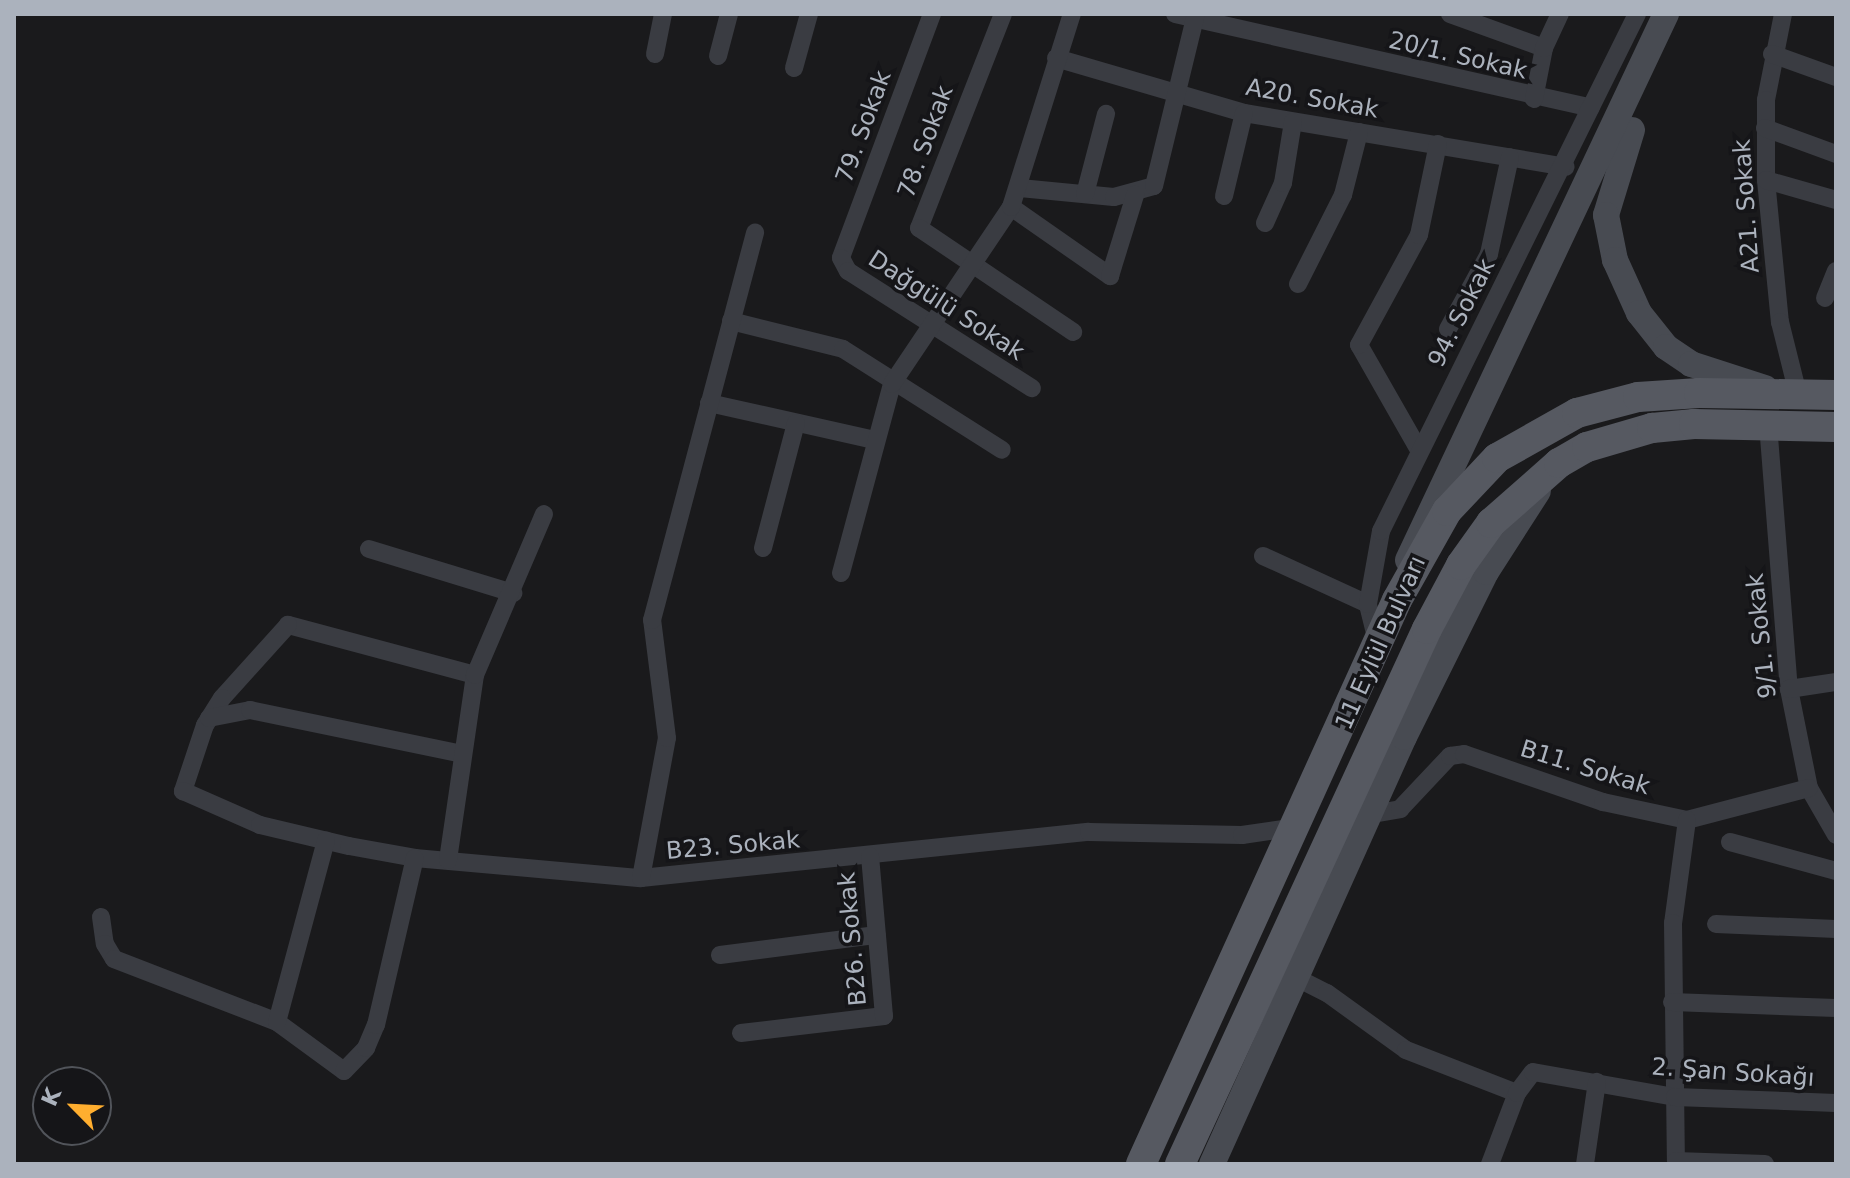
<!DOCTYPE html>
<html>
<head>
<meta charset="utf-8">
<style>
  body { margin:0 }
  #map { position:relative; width:1850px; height:1178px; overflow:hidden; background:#1a1a1c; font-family:"DejaVu Sans",sans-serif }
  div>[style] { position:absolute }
  .minor>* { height:18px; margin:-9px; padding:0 9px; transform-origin:9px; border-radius:9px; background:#3a3c42 }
  .secondary>* { height:26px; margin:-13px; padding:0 13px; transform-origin:13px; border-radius:13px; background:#484b52 }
  .primary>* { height:30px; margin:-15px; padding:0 15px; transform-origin:15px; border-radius:15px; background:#565961 }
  span { translate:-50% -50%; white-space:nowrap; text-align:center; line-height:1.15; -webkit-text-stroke:7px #151518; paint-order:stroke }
  .street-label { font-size:24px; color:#abb2bd }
  .frame { position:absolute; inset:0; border:16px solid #abb2bd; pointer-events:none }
  .north { position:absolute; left:32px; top:1066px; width:80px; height:80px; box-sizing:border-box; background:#151518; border:2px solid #51545a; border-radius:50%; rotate:294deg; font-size:22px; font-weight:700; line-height:32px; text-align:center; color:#abb2bd }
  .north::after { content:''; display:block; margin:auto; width:28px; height:36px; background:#ffae2f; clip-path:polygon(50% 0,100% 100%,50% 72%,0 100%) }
</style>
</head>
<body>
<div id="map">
  <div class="minor">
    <i style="left:932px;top:14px;width:260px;rotate:110.5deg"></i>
    <i style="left:841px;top:258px;width:15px;rotate:62deg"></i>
    <i style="left:848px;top:271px;width:218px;rotate:32.5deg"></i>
    <i style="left:1003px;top:14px;width:230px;rotate:111.4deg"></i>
    <i style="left:919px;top:228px;width:186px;rotate:34deg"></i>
    <i style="left:1175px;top:14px;width:426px;rotate:12.7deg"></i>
    <i style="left:1450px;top:14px;width:100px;rotate:19.9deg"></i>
    <i style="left:1783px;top:14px;width:88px;rotate:101.2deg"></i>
    <i style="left:1766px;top:100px;width:80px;rotate:90deg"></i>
    <i style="left:1766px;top:180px;width:143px;rotate:84.4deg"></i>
    <i style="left:1780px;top:322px;width:74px;rotate:76deg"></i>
    <i style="left:655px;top:54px;width:41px;rotate:-78.7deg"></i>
    <i style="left:1772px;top:54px;width:68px;rotate:19.8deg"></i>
    <i style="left:718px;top:56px;width:43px;rotate:-75.3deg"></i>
    <i style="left:1056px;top:58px;width:196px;rotate:16.3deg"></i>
    <i style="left:1244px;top:113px;width:326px;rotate:9.5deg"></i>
    <i style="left:794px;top:68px;width:56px;rotate:-74.5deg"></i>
    <i style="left:1534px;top:99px;width:52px;rotate:-78.9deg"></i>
    <i style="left:1544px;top:48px;width:38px;rotate:-65deg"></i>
    <i style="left:1765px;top:128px;width:76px;rotate:20.1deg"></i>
    <i style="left:1766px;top:180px;width:73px;rotate:15.9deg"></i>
    <i style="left:1020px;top:188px;width:94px;rotate:5.5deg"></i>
    <i style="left:1114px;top:197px;width:41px;rotate:-15.4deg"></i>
    <i style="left:1154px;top:186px;width:177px;rotate:-76.3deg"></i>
    <i style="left:1085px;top:194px;width:83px;rotate:-75.3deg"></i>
    <i style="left:1224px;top:196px;width:85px;rotate:-76.5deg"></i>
    <i style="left:1011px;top:207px;width:121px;rotate:34.9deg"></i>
    <i style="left:1110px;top:276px;width:85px;rotate:-72.8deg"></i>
    <i style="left:1265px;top:223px;width:44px;rotate:-65.8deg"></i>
    <i style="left:1283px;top:183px;width:62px;rotate:-80.7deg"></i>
    <i style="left:1298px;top:284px;width:100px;rotate:-63.2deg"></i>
    <i style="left:1343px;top:195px;width:65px;rotate:-75.7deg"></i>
    <i style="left:1825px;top:298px;width:29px;rotate:-68deg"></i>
    <i style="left:731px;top:321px;width:115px;rotate:14deg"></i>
    <i style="left:843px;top:349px;width:188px;rotate:32.4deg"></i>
    <i style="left:1448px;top:329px;width:85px;rotate:-61.3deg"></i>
    <i style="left:1489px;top:254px;width:99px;rotate:-77.8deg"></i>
    <i style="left:709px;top:403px;width:169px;rotate:12.6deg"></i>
    <i style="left:1768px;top:424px;width:266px;rotate:85.5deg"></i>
    <i style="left:1789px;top:689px;width:101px;rotate:78.6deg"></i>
    <i style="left:1809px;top:788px;width:54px;rotate:60.1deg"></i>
    <i style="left:1419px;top:450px;width:121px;rotate:-119.7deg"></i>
    <i style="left:1359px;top:345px;width:125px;rotate:-61.4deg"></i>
    <i style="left:1419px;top:235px;width:93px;rotate:-78.2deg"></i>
    <i style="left:763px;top:548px;width:129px;rotate:-75.2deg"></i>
    <i style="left:369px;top:549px;width:151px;rotate:17deg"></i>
    <i style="left:1263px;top:556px;width:115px;rotate:24.6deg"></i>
    <i style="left:841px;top:573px;width:196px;rotate:-74.9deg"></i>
    <i style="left:892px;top:384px;width:213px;rotate:-56.1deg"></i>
    <i style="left:1011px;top:207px;width:202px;rotate:-72.5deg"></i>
    <i style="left:1377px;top:641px;width:38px;rotate:-104deg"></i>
    <i style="left:1368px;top:604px;width:74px;rotate:-79.9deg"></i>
    <i style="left:1381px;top:531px;width:577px;rotate:-63.66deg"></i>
    <i style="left:475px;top:675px;width:194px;rotate:-165deg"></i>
    <i style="left:288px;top:625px;width:98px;rotate:132.1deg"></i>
    <i style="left:222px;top:698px;width:32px;rotate:122deg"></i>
    <i style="left:205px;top:725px;width:70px;rotate:108.4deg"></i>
    <i style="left:183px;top:791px;width:84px;rotate:23.8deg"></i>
    <i style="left:260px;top:825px;width:91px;rotate:13.3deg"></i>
    <i style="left:349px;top:846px;width:67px;rotate:10.3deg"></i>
    <i style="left:415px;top:858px;width:227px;rotate:5.1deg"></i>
    <i style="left:641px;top:878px;width:450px;rotate:-5.9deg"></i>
    <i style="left:1089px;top:832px;width:153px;rotate:1.1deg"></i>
    <i style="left:1242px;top:835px;width:56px;rotate:-8.3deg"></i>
    <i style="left:1789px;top:689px;width:48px;rotate:-8.5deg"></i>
    <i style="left:209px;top:718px;width:42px;rotate:-11deg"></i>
    <i style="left:250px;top:710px;width:217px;rotate:11.7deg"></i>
    <i style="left:1367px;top:815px;width:34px;rotate:-10deg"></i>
    <i style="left:1400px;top:809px;width:73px;rotate:-46.7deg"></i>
    <i style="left:1450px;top:756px;width:14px;rotate:-8deg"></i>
    <i style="left:1464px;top:754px;width:147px;rotate:19.1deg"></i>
    <i style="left:1603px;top:802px;width:86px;rotate:12.1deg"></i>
    <i style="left:1687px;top:820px;width:126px;rotate:-14.7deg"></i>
    <i style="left:1687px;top:820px;width:104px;rotate:97.7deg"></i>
    <i style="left:1673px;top:923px;width:238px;rotate:89.3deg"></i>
    <i style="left:1676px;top:1161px;width:89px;rotate:1.9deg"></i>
    <i style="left:1730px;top:842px;width:110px;rotate:15.3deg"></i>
    <i style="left:448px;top:860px;width:187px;rotate:-81.7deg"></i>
    <i style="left:475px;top:675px;width:175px;rotate:-66.8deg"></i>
    <i style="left:641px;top:878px;width:142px;rotate:-79.5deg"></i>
    <i style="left:667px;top:738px;width:119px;rotate:-97.2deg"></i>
    <i style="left:652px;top:620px;width:401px;rotate:-75.1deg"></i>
    <i style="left:101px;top:917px;width:27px;rotate:82deg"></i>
    <i style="left:105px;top:944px;width:17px;rotate:59deg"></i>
    <i style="left:114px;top:959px;width:175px;rotate:21.1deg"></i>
    <i style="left:277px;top:1022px;width:83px;rotate:36.2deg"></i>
    <i style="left:344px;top:1071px;width:32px;rotate:-46deg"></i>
    <i style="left:366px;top:1048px;width:25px;rotate:-67deg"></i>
    <i style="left:376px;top:1025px;width:171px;rotate:-76.9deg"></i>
    <i style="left:1716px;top:924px;width:120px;rotate:2.4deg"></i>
    <i style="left:720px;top:955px;width:158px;rotate:-7.3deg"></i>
    <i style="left:1295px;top:977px;width:36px;rotate:27deg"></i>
    <i style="left:1327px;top:993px;width:97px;rotate:35.8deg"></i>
    <i style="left:1406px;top:1050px;width:119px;rotate:21.2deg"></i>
    <i style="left:1672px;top:1002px;width:164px;rotate:2.1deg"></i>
    <i style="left:277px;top:1022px;width:188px;rotate:-74.9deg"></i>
    <i style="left:741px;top:1033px;width:144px;rotate:-6.8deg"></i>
    <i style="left:884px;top:1016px;width:160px;rotate:-95deg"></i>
    <i style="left:1490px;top:1164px;width:76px;rotate:-69.2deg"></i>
    <i style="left:1517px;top:1093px;width:26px;rotate:-53deg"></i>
    <i style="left:1533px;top:1072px;width:144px;rotate:10deg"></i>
    <i style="left:1675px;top:1097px;width:161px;rotate:2.1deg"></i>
    <i style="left:1585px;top:1164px;width:83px;rotate:-81.7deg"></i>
  </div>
  <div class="secondary">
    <i style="left:1632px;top:130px;width:89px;rotate:107deg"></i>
    <i style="left:1606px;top:215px;width:46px;rotate:78.7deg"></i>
    <i style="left:1615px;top:260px;width:58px;rotate:65.6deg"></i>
    <i style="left:1639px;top:313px;width:43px;rotate:51.5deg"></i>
    <i style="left:1666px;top:347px;width:30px;rotate:34deg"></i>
    <i style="left:1691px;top:364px;width:78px;rotate:18deg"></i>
    <i style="left:1408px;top:560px;width:604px;rotate:-64.71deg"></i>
    <i style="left:1212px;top:1164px;width:468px;rotate:-65.8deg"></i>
    <i style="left:1404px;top:737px;width:184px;rotate:-63.6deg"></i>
    <i style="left:1486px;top:572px;width:96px;rotate:-57.3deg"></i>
  </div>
  <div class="primary">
    <i style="left:1141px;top:1164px;width:619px;rotate:-65.59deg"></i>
    <i style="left:1397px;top:600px;width:102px;rotate:-60.7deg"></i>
    <i style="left:1447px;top:511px;width:73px;rotate:-46.7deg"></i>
    <i style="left:1497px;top:458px;width:92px;rotate:-29.4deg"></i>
    <i style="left:1577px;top:413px;width:63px;rotate:-14.7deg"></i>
    <i style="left:1638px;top:397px;width:61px;rotate:-3.8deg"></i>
    <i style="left:1699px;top:393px;width:137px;rotate:0.8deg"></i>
    <i style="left:1180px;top:1164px;width:589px;rotate:-65.22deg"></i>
    <i style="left:1427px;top:629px;width:72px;rotate:-62deg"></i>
    <i style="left:1461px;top:565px;width:52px;rotate:-54.5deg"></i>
    <i style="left:1491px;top:523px;width:91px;rotate:-41.4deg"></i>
    <i style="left:1559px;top:463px;width:32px;rotate:-30deg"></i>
    <i style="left:1587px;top:447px;width:68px;rotate:-16.3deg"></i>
    <i style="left:1652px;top:428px;width:42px;rotate:-5.4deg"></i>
    <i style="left:1694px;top:424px;width:142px;rotate:1.2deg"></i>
  </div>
  <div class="street-label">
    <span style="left:1458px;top:56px;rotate:13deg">20/1. Sokak</span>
    <span style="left:1312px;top:99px;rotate:10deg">A20. Sokak</span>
    <span style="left:864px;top:127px;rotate:-70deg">79. Sokak</span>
    <span style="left:926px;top:142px;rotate:-70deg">78. Sokak</span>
    <span style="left:1747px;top:206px;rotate:-94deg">A21. Sokak</span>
    <span style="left:946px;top:306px;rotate:33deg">Dağgülü Sokak</span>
    <span style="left:1462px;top:313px;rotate:-63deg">94. Sokak</span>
    <span style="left:1762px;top:636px;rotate:-96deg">9/1. Sokak</span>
    <span style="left:1381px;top:643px;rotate:-66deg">11 Eylül Bulvarı</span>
    <span style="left:1585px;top:768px;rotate:17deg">B11. Sokak</span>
    <span style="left:733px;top:846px;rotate:-5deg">B23. Sokak</span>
    <span style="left:853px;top:939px;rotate:-95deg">B26. Sokak</span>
    <span style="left:1733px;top:1073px;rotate:4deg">2. Şan Sokağı</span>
  </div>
  <div class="frame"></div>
  <div class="north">K</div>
</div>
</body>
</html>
